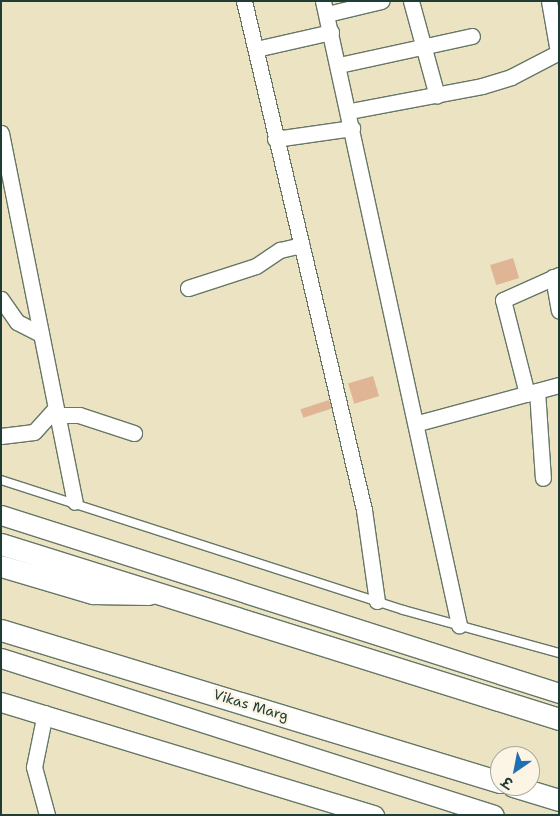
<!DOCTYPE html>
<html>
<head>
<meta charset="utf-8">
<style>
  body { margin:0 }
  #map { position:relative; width:560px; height:816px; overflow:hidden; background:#ebe3c2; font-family:"Shantell Sans","Playpen Sans Deva",sans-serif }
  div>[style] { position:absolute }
  .building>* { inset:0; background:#dfb596; transform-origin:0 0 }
  .roads { filter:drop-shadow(1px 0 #676) drop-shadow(-1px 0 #676) drop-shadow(0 1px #676) drop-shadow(0 -1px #676) }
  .service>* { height:8px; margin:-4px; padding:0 4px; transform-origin:4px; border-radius:4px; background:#fff }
  .minor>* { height:15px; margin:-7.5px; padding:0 7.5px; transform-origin:7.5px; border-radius:7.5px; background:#fff }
  .tertiary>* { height:19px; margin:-9.5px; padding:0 9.5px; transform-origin:9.5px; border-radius:9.5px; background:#fff }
  .secondary>* { height:21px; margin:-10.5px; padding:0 10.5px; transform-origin:10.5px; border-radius:10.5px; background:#fff }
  span { translate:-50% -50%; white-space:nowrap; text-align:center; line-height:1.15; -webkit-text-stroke:5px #fcf5e5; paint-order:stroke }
  .street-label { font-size:14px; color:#1f3d34 }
  .frame { position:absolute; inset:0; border:2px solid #1f3d34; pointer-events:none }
  .north { position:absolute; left:490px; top:746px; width:50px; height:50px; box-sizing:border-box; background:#fcf5e5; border:1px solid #a4ab9e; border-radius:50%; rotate:213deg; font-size:14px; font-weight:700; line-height:20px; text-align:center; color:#1f3d34 }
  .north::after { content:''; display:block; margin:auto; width:18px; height:22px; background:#1f6fb2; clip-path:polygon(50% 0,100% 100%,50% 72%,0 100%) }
</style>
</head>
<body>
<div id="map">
  <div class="building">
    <i style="left:513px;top:258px;width:21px;height:24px;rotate:73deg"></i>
    <i style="left:373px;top:376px;width:21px;height:26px;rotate:73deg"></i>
    <i style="left:329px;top:400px;width:9px;height:30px;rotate:72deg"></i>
  </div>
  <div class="roads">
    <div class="service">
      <i style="left:1px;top:480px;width:422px;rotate:17.9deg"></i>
      <i style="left:403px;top:610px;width:162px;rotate:15.4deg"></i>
    </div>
    <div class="minor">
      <i style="left:244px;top:1px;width:523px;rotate:76.73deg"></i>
      <i style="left:364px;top:510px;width:92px;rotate:81.9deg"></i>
      <i style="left:323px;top:1px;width:639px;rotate:77.7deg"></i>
      <i style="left:411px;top:1px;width:98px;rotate:74.7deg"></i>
      <i style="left:549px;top:1px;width:52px;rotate:80deg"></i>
      <i style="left:327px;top:14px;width:56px;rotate:-13.5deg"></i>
      <i style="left:256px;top:49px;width:77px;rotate:-12.8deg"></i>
      <i style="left:339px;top:65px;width:136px;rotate:-12.3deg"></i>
      <i style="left:350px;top:111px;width:134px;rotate:-10.7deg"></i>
      <i style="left:482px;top:86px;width:30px;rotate:-17deg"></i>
      <i style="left:511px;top:77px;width:54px;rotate:-27.5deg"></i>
      <i style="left:1px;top:133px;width:376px;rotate:78.7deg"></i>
      <i style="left:275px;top:139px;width:78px;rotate:-8.1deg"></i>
      <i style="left:553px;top:277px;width:34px;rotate:80deg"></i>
      <i style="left:188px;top:288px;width:71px;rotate:-17.9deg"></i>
      <i style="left:256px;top:266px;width:29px;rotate:-34deg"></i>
      <i style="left:280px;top:250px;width:22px;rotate:-13deg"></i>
      <i style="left:1px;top:299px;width:28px;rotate:55deg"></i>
      <i style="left:17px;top:322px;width:27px;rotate:27deg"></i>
      <i style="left:537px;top:391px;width:87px;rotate:86.1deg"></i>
      <i style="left:527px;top:394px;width:97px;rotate:-104.3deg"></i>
      <i style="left:503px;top:300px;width:61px;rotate:-24.1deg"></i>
      <i style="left:56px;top:415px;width:23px"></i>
      <i style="left:79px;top:415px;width:58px;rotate:18.1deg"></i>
      <i style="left:418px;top:423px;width:146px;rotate:-15.1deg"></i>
      <i style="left:1px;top:436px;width:33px;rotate:-7deg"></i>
      <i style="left:34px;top:432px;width:30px;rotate:-48deg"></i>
      <i style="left:45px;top:713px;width:55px;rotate:101.5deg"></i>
      <i style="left:34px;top:767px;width:50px;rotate:74.8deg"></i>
    </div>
    <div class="tertiary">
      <i style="left:1px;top:515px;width:586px;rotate:17.69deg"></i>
      <i style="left:1px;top:658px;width:517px;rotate:17.66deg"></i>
      <i style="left:1px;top:702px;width:390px;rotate:16.9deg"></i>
    </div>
    <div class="secondary">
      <i style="left:1px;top:544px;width:585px;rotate:17.41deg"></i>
      <i style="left:1px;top:566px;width:96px;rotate:16.4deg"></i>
      <i style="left:93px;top:593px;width:56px;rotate:1deg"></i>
      <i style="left:1px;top:630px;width:522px;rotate:16.94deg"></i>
      <i style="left:513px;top:786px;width:48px;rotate:16.9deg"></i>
    </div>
  </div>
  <div class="street-label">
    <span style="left:251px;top:705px;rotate:17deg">Vikas Marg</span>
  </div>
  <div class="frame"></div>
  <div class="north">उ</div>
</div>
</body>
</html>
